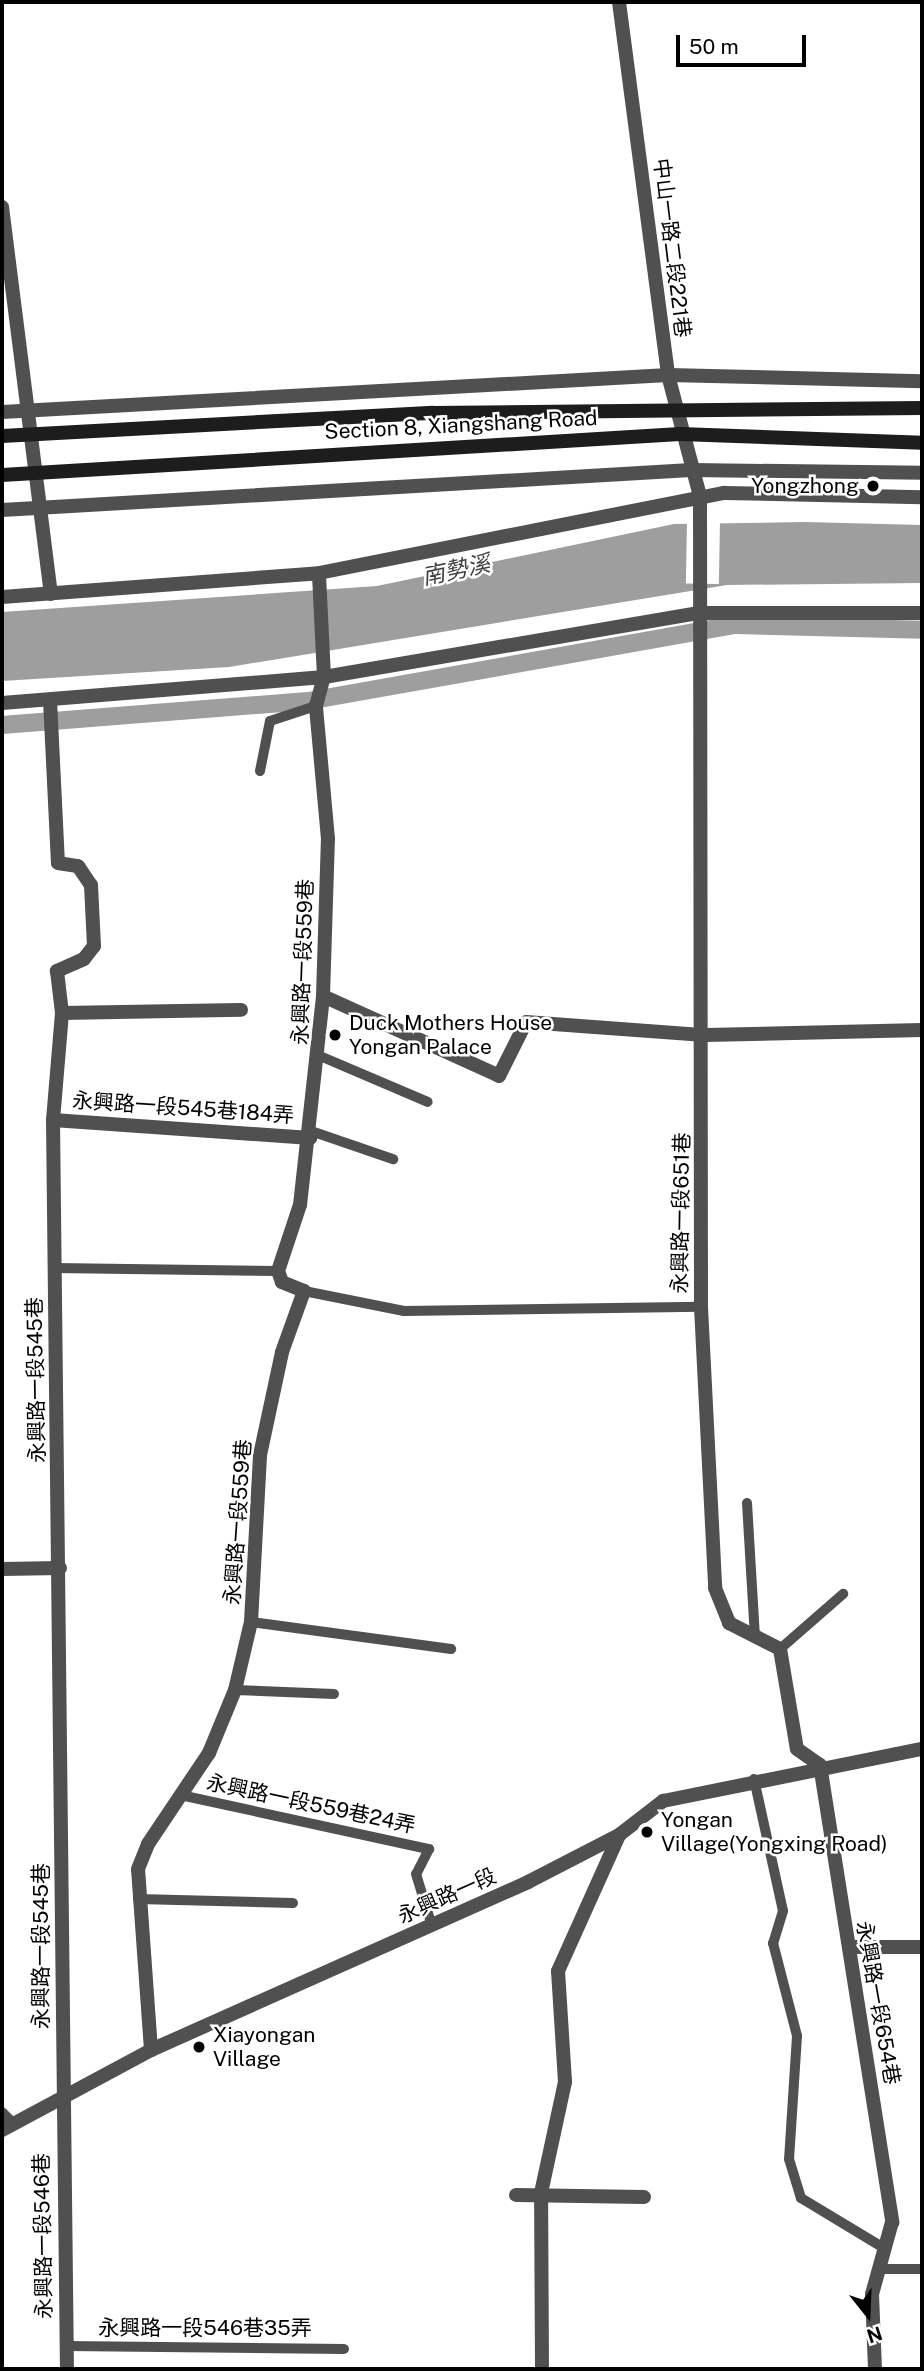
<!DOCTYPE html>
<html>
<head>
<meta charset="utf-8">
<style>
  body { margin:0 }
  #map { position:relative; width:924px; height:2371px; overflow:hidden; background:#fff; font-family:"Public Sans","Noto Sans TC",sans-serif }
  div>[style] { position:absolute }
  .water>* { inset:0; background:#9e9e9e }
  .pier>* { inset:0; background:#fff; transform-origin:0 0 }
  .canal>* { height:18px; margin:-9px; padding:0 9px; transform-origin:9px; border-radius:9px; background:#9e9e9e }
  .service>* { height:10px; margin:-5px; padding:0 5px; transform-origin:5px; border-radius:5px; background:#505050 }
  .minor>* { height:14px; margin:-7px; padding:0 7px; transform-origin:7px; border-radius:7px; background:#505050 }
  .tertiary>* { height:14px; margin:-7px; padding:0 7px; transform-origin:7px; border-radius:7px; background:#505050 }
  .secondary>* { height:14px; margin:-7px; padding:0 7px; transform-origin:7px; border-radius:7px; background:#1d1d1d }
  .dots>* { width:19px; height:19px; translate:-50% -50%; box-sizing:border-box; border:4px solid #fff; border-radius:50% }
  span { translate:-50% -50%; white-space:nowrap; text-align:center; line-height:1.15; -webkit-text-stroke:5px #fff; paint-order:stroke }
  .street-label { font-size:21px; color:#000 }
  .poi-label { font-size:21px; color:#000 }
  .right { translate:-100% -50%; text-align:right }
  .left { translate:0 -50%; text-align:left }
  .water-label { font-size:23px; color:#3f3f3f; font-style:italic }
  .frame { position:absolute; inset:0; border:4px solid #000; pointer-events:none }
  .north { position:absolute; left:833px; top:2280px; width:70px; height:70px; -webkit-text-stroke:5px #fff; paint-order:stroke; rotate:162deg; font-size:19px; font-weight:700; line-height:28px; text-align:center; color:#000 }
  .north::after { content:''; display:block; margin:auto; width:24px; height:32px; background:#000; clip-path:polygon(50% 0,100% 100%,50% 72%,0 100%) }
  .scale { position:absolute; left:676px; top:35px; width:130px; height:32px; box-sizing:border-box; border:4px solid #000; border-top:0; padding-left:9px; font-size:21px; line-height:24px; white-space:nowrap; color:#000; -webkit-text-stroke:5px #fff; paint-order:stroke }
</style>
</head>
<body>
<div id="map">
  <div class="water">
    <i style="clip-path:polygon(805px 522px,922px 525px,922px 583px,727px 585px,229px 667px,2px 681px,2px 612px,377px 586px,674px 524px)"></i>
  </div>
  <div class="pier">
    <i style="left:720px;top:520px;width:64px;height:33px;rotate:91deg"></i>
  </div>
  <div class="canal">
    <i style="left:2px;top:725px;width:307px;rotate:-4.5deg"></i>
    <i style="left:308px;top:701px;width:435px;rotate:-10.1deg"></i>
    <i style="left:736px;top:625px;width:186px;rotate:1.5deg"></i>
  </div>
  <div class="service">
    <i style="left:260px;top:771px;width:51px;rotate:-78.7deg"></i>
    <i style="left:270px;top:721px;width:48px;rotate:-18.1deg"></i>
    <i style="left:320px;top:1056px;width:117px;rotate:23.1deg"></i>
    <i style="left:311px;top:1131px;width:87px;rotate:18.9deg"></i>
    <i style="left:55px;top:1268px;width:223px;rotate:0.8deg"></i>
    <i style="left:304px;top:1291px;width:102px;rotate:11.3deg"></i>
    <i style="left:404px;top:1311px;width:297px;rotate:-0.8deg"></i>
    <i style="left:747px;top:1503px;width:133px;rotate:86.6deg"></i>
    <i style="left:251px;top:1622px;width:202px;rotate:7.7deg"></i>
    <i style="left:780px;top:1649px;width:84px;rotate:-41.1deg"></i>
    <i style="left:235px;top:1690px;width:99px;rotate:2.3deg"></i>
    <i style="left:754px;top:1779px;width:135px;rotate:77.6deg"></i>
    <i style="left:783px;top:1911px;width:34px;rotate:107deg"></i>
    <i style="left:773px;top:1943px;width:96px;rotate:75.5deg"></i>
    <i style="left:797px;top:2036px;width:123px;rotate:93.7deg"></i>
    <i style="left:789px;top:2159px;width:41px;rotate:72.9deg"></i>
    <i style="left:801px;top:2198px;width:97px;rotate:31.1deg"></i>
    <i style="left:185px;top:1796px;width:250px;rotate:12.3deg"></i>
    <i style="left:429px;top:1849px;width:28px;rotate:117deg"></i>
    <i style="left:416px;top:1874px;width:54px;rotate:72.9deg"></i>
    <i style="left:138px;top:1899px;width:155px;rotate:1.5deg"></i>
    <i style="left:2px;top:2112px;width:17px;rotate:45deg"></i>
    <i style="left:882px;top:2269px;width:40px"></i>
    <i style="left:66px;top:2346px;width:278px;rotate:0.6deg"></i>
  </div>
  <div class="minor">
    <i style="left:619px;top:2px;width:376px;rotate:82.5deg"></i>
    <i style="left:668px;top:375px;width:125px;rotate:75.2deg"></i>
    <i style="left:700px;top:496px;width:811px;rotate:89.93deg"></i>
    <i style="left:701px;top:1307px;width:281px;rotate:87.1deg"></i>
    <i style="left:715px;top:1588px;width:38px;rotate:68deg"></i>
    <i style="left:729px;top:1623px;width:57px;rotate:27deg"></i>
    <i style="left:780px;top:1649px;width:101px;rotate:80.4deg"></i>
    <i style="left:797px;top:1749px;width:28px;rotate:35deg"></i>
    <i style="left:820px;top:1765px;width:463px;rotate:81deg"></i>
    <i style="left:892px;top:2222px;width:75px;rotate:105.5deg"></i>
    <i style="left:872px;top:2294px;width:75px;rotate:87.7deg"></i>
    <i style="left:2px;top:207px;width:390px;rotate:82.8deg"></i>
    <i style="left:2px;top:412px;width:667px;rotate:-3.18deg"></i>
    <i style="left:668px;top:375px;width:254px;rotate:1.4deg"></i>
    <i style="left:2px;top:510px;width:690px;rotate:-3.32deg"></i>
    <i style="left:691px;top:470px;width:231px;rotate:0.7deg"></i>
    <i style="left:2px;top:597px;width:318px;rotate:-4.3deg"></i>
    <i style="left:319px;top:573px;width:413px;rotate:-11.2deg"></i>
    <i style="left:724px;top:493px;width:198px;rotate:1.2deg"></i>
    <i style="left:50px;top:700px;width:163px;rotate:87.2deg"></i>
    <i style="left:58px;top:863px;width:20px;rotate:9deg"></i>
    <i style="left:78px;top:866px;width:23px;rotate:56deg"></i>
    <i style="left:91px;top:885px;width:61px;rotate:87.2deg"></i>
    <i style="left:94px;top:946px;width:16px;rotate:128deg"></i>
    <i style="left:84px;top:959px;width:30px;rotate:156deg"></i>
    <i style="left:57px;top:971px;width:42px;rotate:83.2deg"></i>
    <i style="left:62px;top:1013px;width:107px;rotate:94.8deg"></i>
    <i style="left:53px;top:1120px;width:1249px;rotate:89.36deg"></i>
    <i style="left:2px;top:703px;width:323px;rotate:-4.6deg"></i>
    <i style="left:324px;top:677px;width:379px;rotate:-9.7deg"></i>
    <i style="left:698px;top:613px;width:224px"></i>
    <i style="left:323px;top:996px;width:193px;rotate:24.4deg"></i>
    <i style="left:499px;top:1076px;width:60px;rotate:-63.4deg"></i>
    <i style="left:526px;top:1022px;width:179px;rotate:4.2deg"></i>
    <i style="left:705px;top:1035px;width:217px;rotate:-1.3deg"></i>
    <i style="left:62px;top:1013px;width:179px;rotate:-1deg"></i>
    <i style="left:53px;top:1120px;width:258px;rotate:4deg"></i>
    <i style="left:2px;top:1569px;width:58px;rotate:-1deg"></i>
    <i style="left:850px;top:1947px;width:72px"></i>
    <i style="left:151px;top:2050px;width:181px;rotate:-94.1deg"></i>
    <i style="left:138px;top:1869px;width:27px;rotate:-68deg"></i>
    <i style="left:148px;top:1844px;width:110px;rotate:-56.2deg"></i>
    <i style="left:209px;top:1753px;width:68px;rotate:-67.6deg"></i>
    <i style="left:235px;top:1690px;width:70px;rotate:-76.8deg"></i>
    <i style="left:251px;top:1622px;width:167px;rotate:-86.9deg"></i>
    <i style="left:260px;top:1455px;width:105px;rotate:-77.9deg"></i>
    <i style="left:282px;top:1352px;width:65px;rotate:-70.2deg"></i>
    <i style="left:304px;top:1291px;width:24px;rotate:-158deg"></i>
    <i style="left:282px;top:1282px;width:12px;rotate:-110deg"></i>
    <i style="left:278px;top:1271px;width:70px;rotate:-71.6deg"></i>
    <i style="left:300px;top:1205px;width:210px;rotate:-83.7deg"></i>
    <i style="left:323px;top:996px;width:157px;rotate:-88.2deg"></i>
    <i style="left:328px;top:839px;width:134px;rotate:-95.2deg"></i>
    <i style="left:316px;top:706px;width:30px;rotate:-75deg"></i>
    <i style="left:324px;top:677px;width:104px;rotate:-92.8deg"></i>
    <i style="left:516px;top:2195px;width:128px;rotate:0.9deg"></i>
    <i style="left:542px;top:2369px;width:176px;rotate:-90.3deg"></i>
    <i style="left:541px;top:2193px;width:114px;rotate:-77.8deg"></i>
    <i style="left:565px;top:2082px;width:111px;rotate:-93.6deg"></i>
    <i style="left:558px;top:1971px;width:149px;rotate:-65.8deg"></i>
  </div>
  <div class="tertiary">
    <i style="left:2px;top:2130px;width:169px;rotate:-28.2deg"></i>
    <i style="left:151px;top:2050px;width:413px;rotate:-24deg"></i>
    <i style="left:528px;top:1882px;width:102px;rotate:-27.3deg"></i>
    <i style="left:619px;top:1835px;width:56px;rotate:-37.7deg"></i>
    <i style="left:663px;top:1801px;width:264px;rotate:-11.4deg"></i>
  </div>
  <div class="secondary">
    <i style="left:2px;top:436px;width:432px;rotate:-3.1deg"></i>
    <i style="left:433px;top:413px;width:489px;rotate:-0.6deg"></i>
    <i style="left:2px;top:475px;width:679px;rotate:-3.46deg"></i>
    <i style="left:680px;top:434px;width:242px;rotate:2.1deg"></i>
  </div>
  <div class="dots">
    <i style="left:873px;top:486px;background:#000"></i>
    <i style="left:335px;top:1035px;background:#000"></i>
    <i style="left:647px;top:1832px;background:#000"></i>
    <i style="left:199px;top:2047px;background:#000"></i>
  </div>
  <div class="street-label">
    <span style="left:672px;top:248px;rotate:83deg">中山一路二段221巷</span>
    <span style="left:461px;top:425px;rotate:-3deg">Section 8, Xiangshang Road</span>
    <span style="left:303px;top:962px;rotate:-88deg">永興路一段559巷</span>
    <span style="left:183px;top:1108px;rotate:4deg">永興路一段545巷184弄</span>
    <span style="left:681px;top:1213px;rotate:-89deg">永興路一段651巷</span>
    <span style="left:36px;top:1380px;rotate:-91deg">永興路一段545巷</span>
    <span style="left:238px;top:1522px;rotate:-86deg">永興路一段559巷</span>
    <span style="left:311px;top:1804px;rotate:12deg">永興路一段559巷24弄</span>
    <span style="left:447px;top:1896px;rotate:-24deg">永興路一段</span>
    <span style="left:41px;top:1946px;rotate:-90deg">永興路一段545巷</span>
    <span style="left:878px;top:2003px;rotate:80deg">永興路一段654巷</span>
    <span style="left:43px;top:2236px;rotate:-91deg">永興路一段546巷</span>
    <span style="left:205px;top:2328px">永興路一段546巷35弄</span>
  </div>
  <div class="poi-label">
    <span class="right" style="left:859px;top:486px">Yongzhong</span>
    <span class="left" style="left:349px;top:1035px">Duck Mothers House<br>Yongan Palace</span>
    <span class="left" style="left:661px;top:1832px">Yongan<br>Village(Yongxing Road)</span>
    <span class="left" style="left:213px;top:2047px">Xiayongan<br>Village</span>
  </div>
  <div class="water-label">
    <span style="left:456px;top:570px;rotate:-12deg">南勢溪</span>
  </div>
  <div class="frame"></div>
  <div class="north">N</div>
  <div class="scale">50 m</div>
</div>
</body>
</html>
